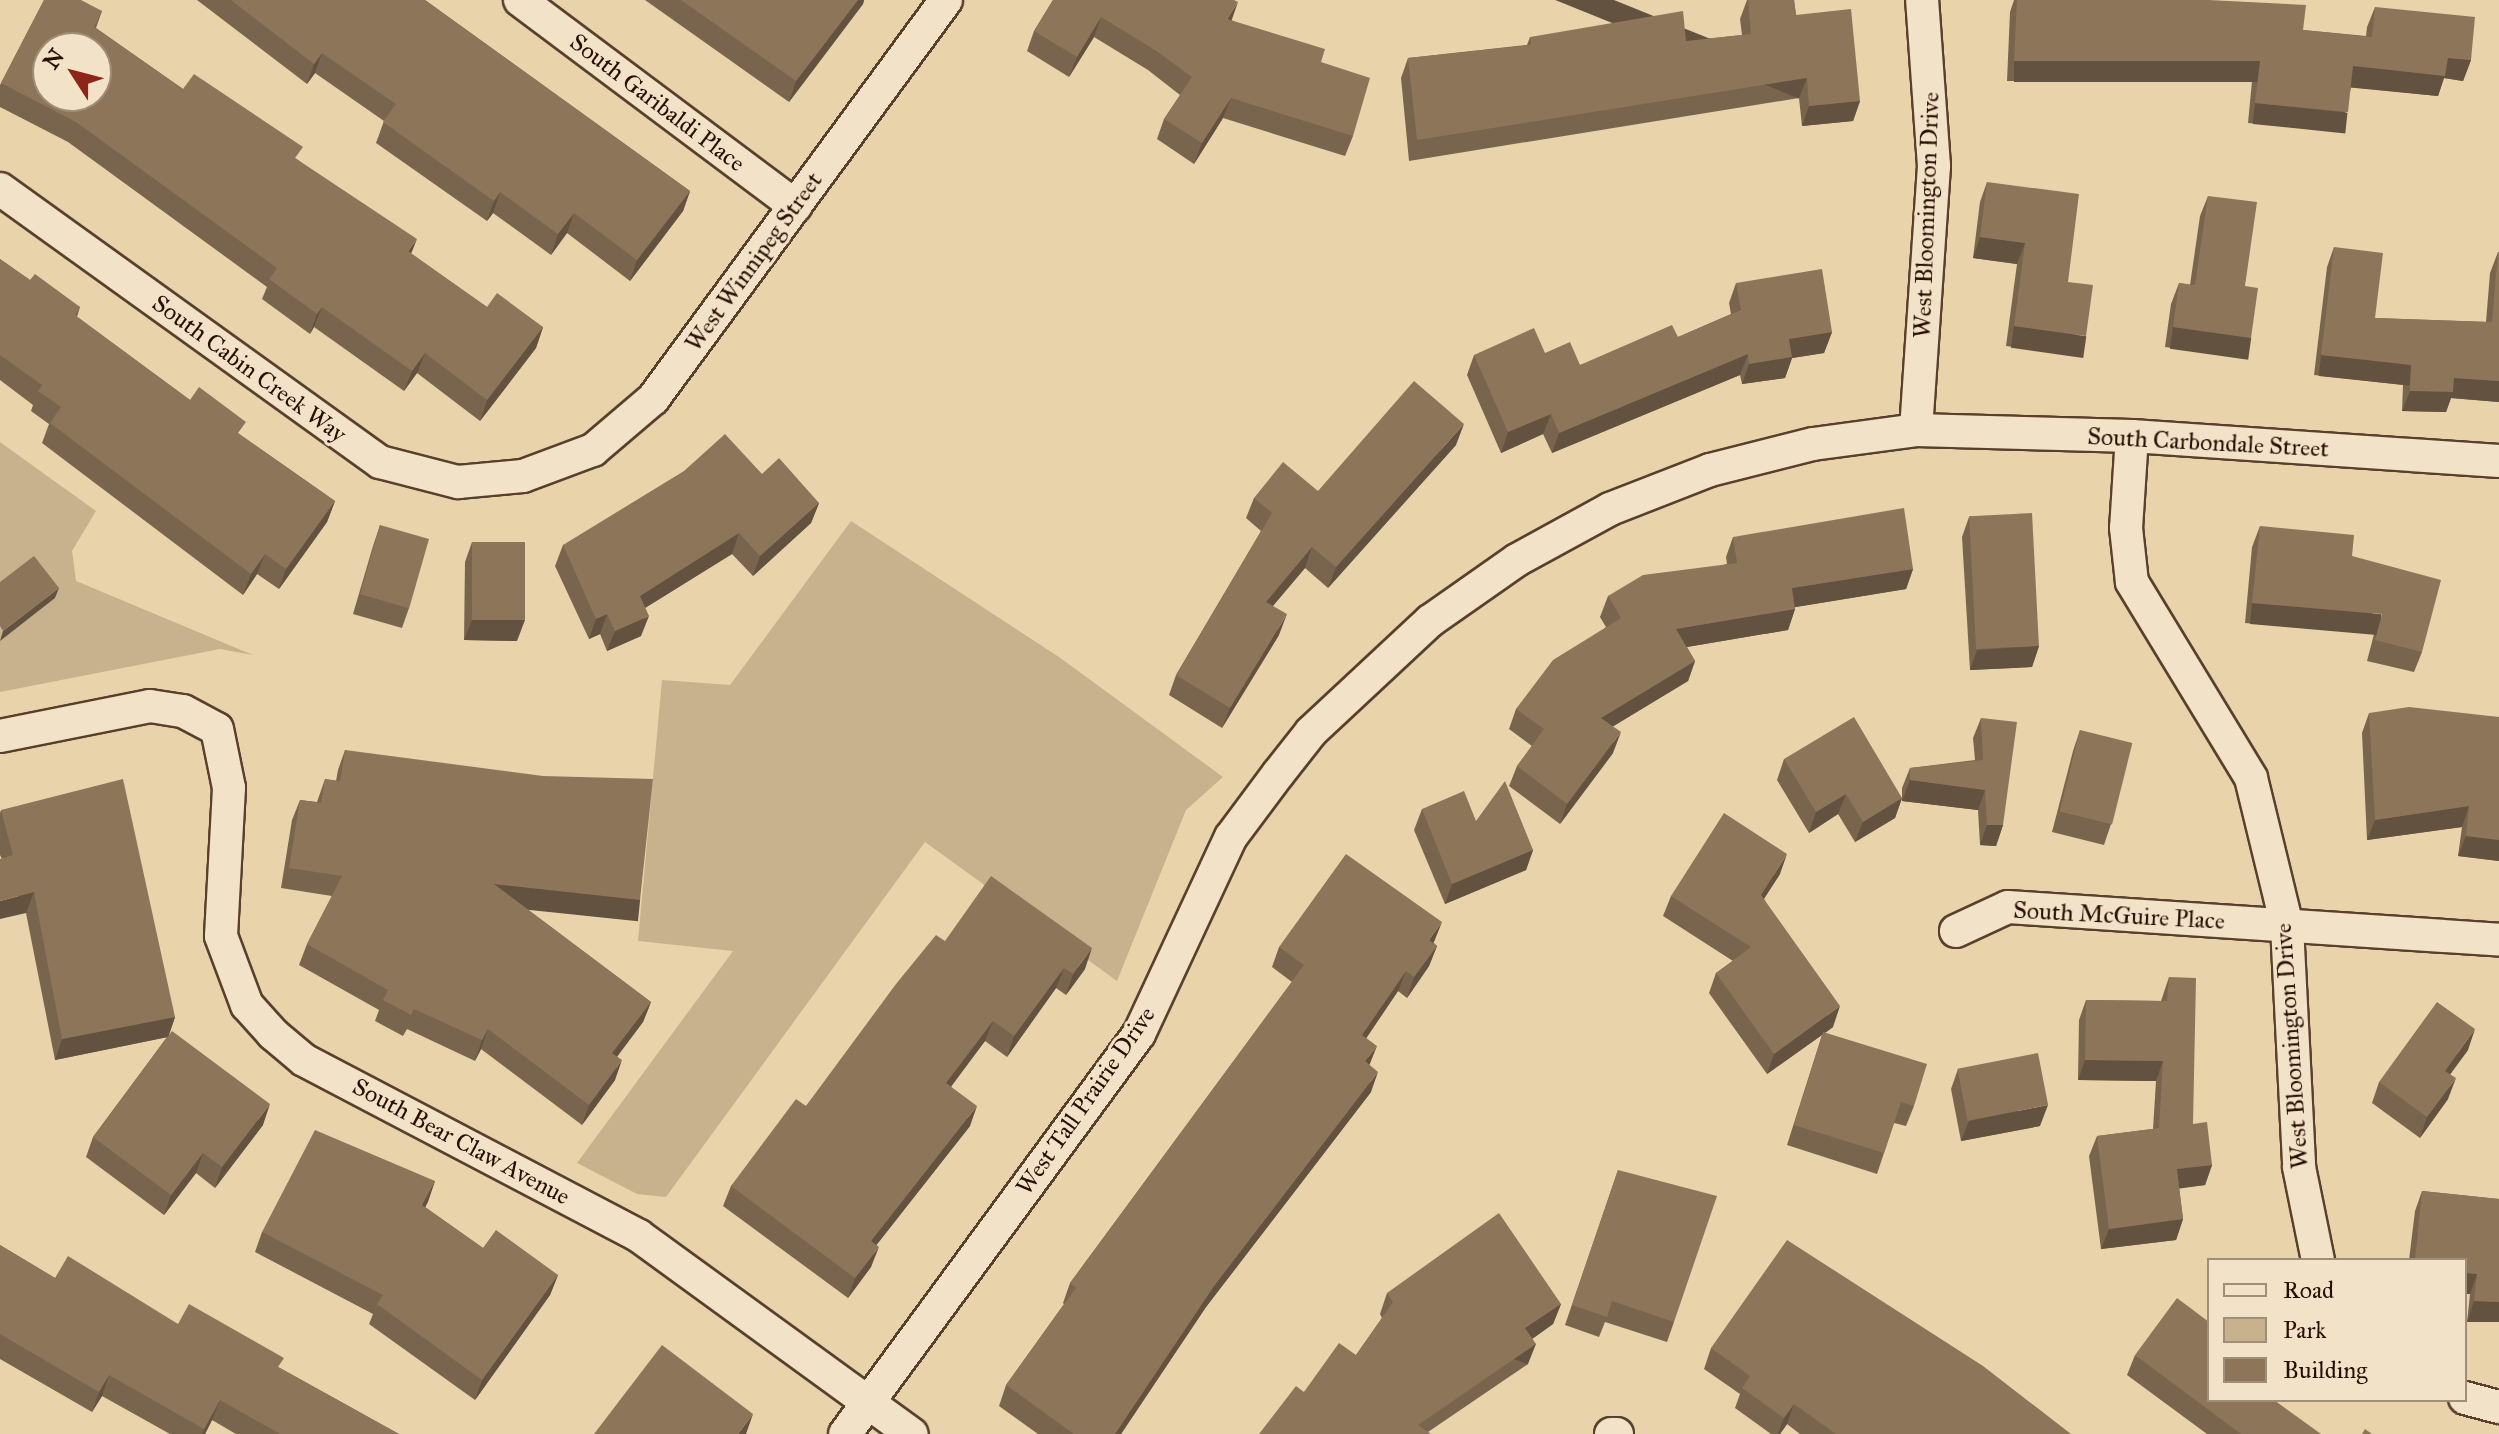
<!DOCTYPE html>
<html>
<head>
<meta charset="utf-8">
<style>
  body { margin:0 }
  #map { position:relative; width:2499px; height:1434px; overflow:hidden; background:#e9d3aa; font-family:"IM FELL Great Primer",serif }
  div>[style] { position:absolute }
  .green>* { inset:0; background:#c8b28e }
  .roads { filter:drop-shadow(2px 0 #59402d) drop-shadow(-2px 0 #59402d) drop-shadow(0 2px #59402d) drop-shadow(0 -2px #59402d) }
  .minor>* { height:32px; margin:-16px; padding:0 16px; transform-origin:16px; border-radius:16px; background:#f1e2c8 }
  .wall>* { inset:0; background:#79654d }
  .shaded-wall>* { inset:0; background:#63523f; transform-origin:0 0 }
  .building>* { inset:0; background:#8d755a; transform-origin:0 0 }
  span { translate:-50% -50%; white-space:nowrap; text-align:center; line-height:1.15; -webkit-text-stroke:6px #f1e2c8; paint-order:stroke }
  .street-label { font-size:24px; color:#290f03 }
  .legend { position:absolute; left:2207px; top:1258px; width:260px; height:144px; box-sizing:border-box; background:#f1e2c8; border:2px solid #a18e79; margin:0; padding:10px 14px; list-style:none; font-size:24px; color:#290f03 }
  .legend li { display:flex; align-items:center; gap:16px; height:40px }
  .legend b { width:40px; border:2px solid #a18e79 }
  .north { position:absolute; left:32px; top:32px; width:80px; height:80px; box-sizing:border-box; background:#f1e2c8; border:2px solid #a18e79; border-radius:50%; rotate:306deg; font-size:22px; font-weight:700; line-height:32px; text-align:center; color:#290f03 }
  .north::after { content:''; display:block; margin:auto; width:28px; height:36px; background:#8f2418; clip-path:polygon(50% 0,100% 100%,50% 72%,0 100%) }
</style>
</head>
<body>
<div id="map">
  <div class="green">
    <i style="clip-path:polygon(0 442px,96px 511px,72px 551px,76px 581px,253px 655px,220px 649px,0 692px)"></i>
    <i style="clip-path:polygon(851px 521px,1059px 657px,1223px 777px,1186px 810px,1117px 981px,925px 842px,666px 1197px,637px 1194px,577px 1163px,733px 951px,638px 941px,662px 680px,730px 685px)"></i>
  </div>
  <div class="roads">
    <div class="minor">
      <i style="left:520px;top:0;width:344px;rotate:36.8deg"></i>
      <i style="left:0;top:189px;width:468px;rotate:35.7deg"></i>
      <i style="left:380px;top:462px;width:81px;rotate:14.4deg"></i>
      <i style="left:458px;top:482px;width:65px;rotate:-5.3deg"></i>
      <i style="left:523px;top:476px;width:75px;rotate:-20.4deg"></i>
      <i style="left:593px;top:450px;width:79px;rotate:-40.4deg"></i>
      <i style="left:653px;top:399px;width:495px;rotate:-53.7deg"></i>
      <i style="left:1916px;top:430px;width:265px;rotate:-86.1deg"></i>
      <i style="left:1934px;top:166px;width:166px;rotate:-94.1deg"></i>
      <i style="left:2132px;top:436px;width:92px;rotate:93.7deg"></i>
      <i style="left:2126px;top:528px;width:54px;rotate:83.7deg"></i>
      <i style="left:2132px;top:582px;width:229px;rotate:58.7deg"></i>
      <i style="left:2251px;top:778px;width:152px;rotate:76.3deg"></i>
      <i style="left:2287px;top:926px;width:241px;rotate:87.1deg"></i>
      <i style="left:2299px;top:1167px;width:95px;rotate:78.5deg"></i>
      <i style="left:0;top:736px;width:153px;rotate:-11.3deg"></i>
      <i style="left:150px;top:706px;width:33px;rotate:9deg"></i>
      <i style="left:183px;top:711px;width:38px;rotate:28deg"></i>
      <i style="left:217px;top:729px;width:60px;rotate:78.5deg"></i>
      <i style="left:229px;top:788px;width:148px;rotate:93.1deg"></i>
      <i style="left:221px;top:936px;width:74px;rotate:69.4deg"></i>
      <i style="left:247px;top:1005px;width:39px;rotate:48deg"></i>
      <i style="left:273px;top:1034px;width:40px;rotate:40deg"></i>
      <i style="left:304px;top:1060px;width:378px;rotate:27.7deg"></i>
      <i style="left:639px;top:1236px;width:337px;rotate:36deg"></i>
      <i style="left:1956px;top:931px;width:57px;rotate:-24.8deg"></i>
      <i style="left:2008px;top:907px;width:492px;rotate:3.8deg"></i>
      <i style="left:2465px;top:1398px;width:35px;rotate:15deg"></i>
      <i style="left:845px;top:1434px;width:496px;rotate:-53.7deg"></i>
      <i style="left:1139px;top:1034px;width:217px;rotate:-65deg"></i>
      <i style="left:1231px;top:837px;width:79px;rotate:-53.3deg"></i>
      <i style="left:1278px;top:774px;width:53px;rotate:-51.8deg"></i>
      <i style="left:1311px;top:732px;width:163px;rotate:-43deg"></i>
      <i style="left:1430px;top:621px;width:106px;rotate:-35deg"></i>
      <i style="left:1517px;top:560px;width:106px;rotate:-28.7deg"></i>
      <i style="left:1610px;top:509px;width:107px;rotate:-21.3deg"></i>
      <i style="left:1710px;top:470px;width:106px;rotate:-14.2deg"></i>
      <i style="left:1813px;top:444px;width:104px;rotate:-7.7deg"></i>
      <i style="left:1916px;top:430px;width:216px;rotate:1.6deg"></i>
      <i style="left:2132px;top:436px;width:368px;rotate:3.9deg"></i>
      <i style="left:1611px;top:1434px;width:6px"></i>
    </div>
  </div>
  <div class="wall">
    <i style="clip-path:polygon(44px 0,102px 11px,96px 28px,183px 89px,298px 160px,411px 254px,487px 307px,543px 327px,536px 348px,480px 421px,417px 373px,404px 391px,314px 327px,310px 334px,262px 299px,267px 287px,68px 142px,0 107px,0 85px)"></i>
    <i style="clip-path:polygon(197px 0,425px 0,690px 191px,683px 211px,630px 281px,567px 233px,551px 255px,493px 213px,487px 221px,376px 143px,384px 121px,315px 73px,307px 84px)"></i>
    <i style="clip-path:polygon(645px 0,864px 0,863px 4px,789px 102px)"></i>
    <i style="clip-path:polygon(1053px 0,1231px 20px,1321px 62px,1353px 136px,1345px 156px,1223px 118px,1194px 164px,1157px 139px,1164px 119px,1180px 95px,1148px 70px,1094px 37px,1069px 77px,1027px 51px,1034px 31px)"></i>
    <i style="clip-path:polygon(1747px 0,1794px 0,1796px 15px,1860px 101px,1853px 121px,1802px 126px,1799px 98px,1409px 161px,1401px 78px,1408px 58px,1527px 45px,1530px 37px,1686px 41px,1742px 35px,1740px 19px)"></i>
    <i style="clip-path:polygon(2014px 0,2208px 0,2303px 30px,2366px 36px,2367px 27px,2375px 7px,2471px 60px,2463px 81px,2444px 78px,2438px 96px,2351px 87px,2341px 132px,2248px 123px,2252px 81px,2007px 81px,2010px 12px)"></i>
    <i style="clip-path:polygon(1987px 182px,2068px 282px,2079px 356px,2006px 346px,2017px 264px,1973px 258px,1980px 202px)"></i>
    <i style="clip-path:polygon(2208px 196px,2245px 286px,2251px 338px,2244px 358px,2165px 347px,2171px 304px,2179px 283px,2190px 285px,2200px 216px)"></i>
    <i style="clip-path:polygon(2334px 247px,2375px 318px,2486px 322px,2490px 273px,2498px 252px,2499px 402px,2451px 398px,2446px 412px,2402px 411px,2403px 385px,2314px 375px,2327px 267px)"></i>
    <i style="clip-path:polygon(0 259px,30px 280px,80px 307px,77px 317px,190px 400px,335px 501px,327px 522px,279px 589px,257px 574px,243px 595px,42px 443px,49px 424px,31px 411px,33px 405px,0 380px)"></i>
    <i style="clip-path:polygon(1736px 283px,1832px 332px,1824px 353px,1792px 358px,1785px 378px,1742px 384px,1740px 375px,1552px 453px,1543px 434px,1501px 453px,1467px 375px,1474px 355px,1545px 353px,1580px 365px,1678px 337px,1731px 314px,1729px 303px)"></i>
    <i style="clip-path:polygon(1456px 445px,1328px 588px,1305px 568px,1273px 606px,1279px 635px,1222px 728px,1169px 695px,1176px 675px,1261px 531px,1246px 518px,1254px 498px,1318px 491px)"></i>
    <i style="clip-path:polygon(762px 474px,819px 503px,811px 523px,753px 576px,732px 554px,645px 608px,641px 636px,607px 651px,600px 634px,589px 639px,555px 566px,563px 545px)"></i>
    <i style="clip-path:polygon(1969px 517px,2039px 646px,2032px 667px,1970px 670px,1962px 537px)"></i>
    <i style="clip-path:polygon(380px 525px,409px 608px,402px 628px,353px 614px,373px 546px)"></i>
    <i style="clip-path:polygon(2260px 526px,2422px 652px,2414px 672px,2367px 661px,2374px 634px,2245px 623px,2252px 547px)"></i>
    <i style="clip-path:polygon(1733px 537px,1913px 569px,1906px 589px,1795px 607px,1795px 609px,1788px 630px,1687px 647px,1695px 661px,1688px 681px,1613px 726px,1613px 753px,1560px 824px,1509px 786px,1517px 766px,1532px 746px,1509px 729px,1516px 709px,1606px 627px,1600px 617px,1608px 596px,1727px 564px,1726px 557px)"></i>
    <i style="clip-path:polygon(472px 542px,517px 641px,464px 640px,465px 562px)"></i>
    <i style="clip-path:polygon(2369px 713px,2499px 717px,2499px 861px,2458px 856px,2462px 827px,2367px 840px,2362px 733px)"></i>
    <i style="clip-path:polygon(1981px 718px,2003px 825px,1996px 846px,1980px 845px,1978px 810px,1902px 801px,1902px 798px,1895px 818px,1855px 842px,1838px 814px,1809px 833px,1777px 780px,1784px 759px,1902px 798px,1902px 788px,1910px 768px,1975px 760px,1973px 738px)"></i>
    <i style="clip-path:polygon(2080px 730px,2111px 824px,2104px 845px,2052px 832px,2073px 751px)"></i>
    <i style="clip-path:polygon(345px 750px,640px 900px,632px 920px,527px 909px,651px 1002px,643px 1022px,617px 1056px,615px 1080px,582px 1125px,481px 1049px,475px 1061px,407px 1029px,403px 1036px,375px 1021px,379px 1010px,299px 965px,307px 944px,332px 896px,281px 888px,292px 820px,300px 800px,317px 802px,325px 779px,336px 781px,338px 770px)"></i>
    <i style="clip-path:polygon(1422px 809px,1476px 821px,1533px 850px,1526px 870px,1445px 904px,1414px 830px)"></i>
    <i style="clip-path:polygon(1px 810px,175px 1017px,169px 1035px,263px 1125px,215px 1188px,196px 1173px,164px 1215px,86px 1157px,93px 1137px,167px 1037px,55px 1060px,26px 913px,0 855px,0 813px)"></i>
    <i style="clip-path:polygon(1780px 874px,1764px 899px,1833px 1027px,1825px 1033px,1914px 1106px,1906px 1126px,1894px 1123px,1877px 1174px,1787px 1145px,1822px 1035px,1767px 1074px,1709px 993px,1716px 973px,1733px 961px,1663px 916px,1671px 896px)"></i>
    <i style="clip-path:polygon(945px 941px,1085px 969px,1066px 995px,1056px 988px,1007px 1057px,985px 1041px,951px 1086px,970px 1126px,876px 1245px,871px 1267px,848px 1298px,723px 1206px,731px 1186px,806px 1106px)"></i>
    <i style="clip-path:polygon(1434px 943px,1437px 946px,1429px 966px,1407px 998px,1398px 991px,1366px 1038px,1371px 1092px,1206px 1307px,1121px 1434px,1038px 1434px,999px 1406px,1006px 1385px,1064px 1304px,1063px 1303px,1070px 1283px,1292px 982px,1272px 967px,1279px 947px)"></i>
    <i style="clip-path:polygon(2169px 977px,2193px 1124px,2212px 1165px,2205px 1185px,2179px 1188px,2183px 1219px,2176px 1240px,2101px 1249px,2089px 1156px,2097px 1136px,2153px 1129px,2156px 1081px,2078px 1080px,2079px 1020px,2086px 1000px,2161px 1001px)"></i>
    <i style="clip-path:polygon(2468px 1050px,2450px 1074px,2448px 1099px,2420px 1138px,2372px 1103px,2379px 1082px)"></i>
    <i style="clip-path:polygon(1958px 1069px,2040px 1126px,1961px 1141px,1951px 1089px)"></i>
    <i style="clip-path:polygon(1618px 1170px,1674px 1322px,1667px 1342px,1605px 1322px,1599px 1337px,1565px 1325px)"></i>
    <i style="clip-path:polygon(435px 1181px,425px 1207px,483px 1248px,558px 1275px,550px 1295px,475px 1400px,369px 1324px,373px 1314px,255px 1252px,262px 1232px)"></i>
    <i style="clip-path:polygon(2422px 1191px,2499px 1199px,2499px 1322px,2467px 1322px,2470px 1294px,2465px 1260px,2409px 1260px,2415px 1211px)"></i>
    <i style="clip-path:polygon(0 1245px,55px 1278px,178px 1324px,280px 1368px,399px 1434px,236px 1434px,212px 1420px,205px 1434px,170px 1434px,102px 1396px,92px 1412px,0 1359px)"></i>
    <i style="clip-path:polygon(1387px 1293px,1561px 1304px,1553px 1324px,1532px 1339px,1528px 1364px,1428px 1432px,1304px 1392px,1356px 1355px,1382px 1318px,1380px 1314px)"></i>
    <i style="clip-path:polygon(1711px 1348px,2071px 1434px,1800px 1434px,1787px 1424px,1780px 1434px,1771px 1434px,1735px 1408px,1740px 1394px,1704px 1369px)"></i>
    <i style="clip-path:polygon(2135px 1355px,2209px 1400px,2321px 1434px,2207px 1434px,2127px 1375px)"></i>
  </div>
  <div class="shaded-wall">
    <i style="clip-path:polygon(858px 0,864px 0,863px 4px,789px 102px,796px 81px)"></i>
    <i style="clip-path:polygon(1238px 2px,1231px 22px,1227px 19px)"></i>
    <i style="clip-path:polygon(1101px 17px,1094px 37px,1069px 77px,1077px 57px)"></i>
    <i style="clip-path:polygon(322px 53px,315px 73px,307px 84px,314px 64px)"></i>
    <i style="clip-path:polygon(2448px 58px,2471px 60px,2463px 81px,2444px 78px,2438px 96px,2345px 87px,2353px 66px)"></i>
    <i style="left:2014px;top:61px;width:246px;height:21px"></i>
    <i style="left:1807px;top:78px;width:22px;height:395px;rotate:112deg"></i>
    <i style="clip-path:polygon(1231px 98px,1223px 118px,1194px 164px,1202px 143px)"></i>
    <i style="clip-path:polygon(1860px 101px,1853px 121px,1802px 126px,1809px 106px)"></i>
    <i style="left:2255px;top:103px;width:93px;height:21px;rotate:6deg"></i>
    <i style="clip-path:polygon(690px 191px,683px 211px,630px 281px,637px 260px)"></i>
    <i style="clip-path:polygon(500px 192px,493px 213px,487px 221px,494px 201px)"></i>
    <i style="clip-path:polygon(574px 213px,567px 233px,551px 255px,558px 234px)"></i>
    <i style="clip-path:polygon(1980px 237px,2025px 243px,2017px 264px,1973px 258px)"></i>
    <i style="clip-path:polygon(417px 239px,409px 259px,408px 251px)"></i>
    <i style="clip-path:polygon(322px 307px,314px 327px,310px 334px,317px 314px)"></i>
    <i style="left:2014px;top:326px;width:73px;height:22px;rotate:8deg"></i>
    <i style="clip-path:polygon(543px 327px,536px 348px,480px 421px,487px 400px)"></i>
    <i style="left:2173px;top:327px;width:79px;height:22px;rotate:8deg"></i>
    <i style="clip-path:polygon(1832px 332px,1824px 353px,1792px 358px,1785px 378px,1742px 384px,1749px 364px,1789px 339px)"></i>
    <i style="clip-path:polygon(425px 353px,417px 373px,404px 391px,412px 371px)"></i>
    <i style="clip-path:polygon(1748px 354px,1740px 375px,1552px 453px,1559px 433px)"></i>
    <i style="left:2321px;top:355px;width:91px;height:21px;rotate:6deg"></i>
    <i style="clip-path:polygon(2454px 378px,2499px 381px,2499px 402px,2451px 398px,2446px 412px,2402px 411px,2410px 391px)"></i>
    <i style="clip-path:polygon(1551px 414px,1543px 434px,1501px 453px,1508px 432px)"></i>
    <i style="clip-path:polygon(1464px 424px,1456px 445px,1328px 588px,1336px 567px)"></i>
    <i style="clip-path:polygon(335px 501px,327px 522px,279px 589px,286px 569px)"></i>
    <i style="clip-path:polygon(819px 503px,811px 523px,753px 576px,760px 556px)"></i>
    <i style="clip-path:polygon(739px 533px,732px 554px,632px 616px,640px 596px)"></i>
    <i style="clip-path:polygon(1312px 547px,1305px 568px,1259px 622px,1266px 602px)"></i>
    <i style="clip-path:polygon(265px 554px,257px 574px,243px 595px,251px 574px)"></i>
    <i style="clip-path:polygon(1913px 569px,1906px 589px,1784px 609px,1792px 588px)"></i>
    <i style="clip-path:polygon(59px 588px,55px 598px,0 641px,3px 631px)"></i>
    <i style="left:2252px;top:603px;width:130px;height:21px;rotate:5deg"></i>
    <i style="clip-path:polygon(1795px 609px,1788px 630px,1669px 650px,1676px 629px)"></i>
    <i style="clip-path:polygon(607px 614px,600px 634px,589px 639px,596px 619px)"></i>
    <i style="clip-path:polygon(1287px 614px,1279px 635px,1222px 728px,1230px 708px)"></i>
    <i style="clip-path:polygon(649px 616px,641px 636px,607px 651px,615px 631px)"></i>
    <i style="clip-path:polygon(472px 620px,525px 620px,517px 641px,464px 640px)"></i>
    <i style="clip-path:polygon(2039px 646px,2032px 667px,1970px 670px,1977px 650px)"></i>
    <i style="clip-path:polygon(1695px 661px,1688px 681px,1594px 738px,1601px 718px)"></i>
    <i style="clip-path:polygon(1621px 732px,1613px 753px,1560px 824px,1567px 804px)"></i>
    <i style="clip-path:polygon(1910px 780px,1985px 790px,1978px 810px,1902px 801px)"></i>
    <i style="clip-path:polygon(1846px 794px,1838px 814px,1809px 833px,1816px 812px)"></i>
    <i style="clip-path:polygon(1902px 798px,1895px 818px,1855px 842px,1863px 822px)"></i>
    <i style="clip-path:polygon(2469px 806px,2462px 827px,2367px 840px,2375px 820px)"></i>
    <i style="clip-path:polygon(1987px 825px,2003px 825px,1996px 846px,1980px 845px)"></i>
    <i style="clip-path:polygon(2466px 836px,2499px 840px,2499px 861px,2458px 856px)"></i>
    <i style="clip-path:polygon(1533px 850px,1526px 870px,1445px 904px,1452px 884px)"></i>
    <i style="clip-path:polygon(1787px 854px,1780px 874px,1753px 915px,1761px 895px)"></i>
    <i style="left:494px;top:884px;width:147px;height:22px;rotate:6deg"></i>
    <i style="clip-path:polygon(34px 892px,26px 913px,0 919px,0 901px)"></i>
    <i style="clip-path:polygon(1442px 922px,1434px 942px,1421px 960px,1429px 940px)"></i>
    <i style="clip-path:polygon(1437px 946px,1429px 966px,1407px 998px,1414px 977px)"></i>
    <i style="clip-path:polygon(1092px 948px,1085px 969px,1066px 995px,1073px 974px)"></i>
    <i style="clip-path:polygon(1064px 968px,1056px 988px,1007px 1057px,1014px 1036px)"></i>
    <i style="clip-path:polygon(1406px 971px,1398px 991px,1355px 1055px,1362px 1035px)"></i>
    <i style="clip-path:polygon(651px 1002px,643px 1022px,605px 1073px,612px 1053px)"></i>
    <i style="clip-path:polygon(1840px 1006px,1833px 1027px,1767px 1074px,1774px 1054px)"></i>
    <i style="clip-path:polygon(175px 1017px,168px 1037px,55px 1060px,62px 1039px)"></i>
    <i style="clip-path:polygon(993px 1021px,985px 1041px,939px 1103px,946px 1083px)"></i>
    <i style="clip-path:polygon(488px 1029px,481px 1049px,475px 1061px,482px 1040px)"></i>
    <i style="clip-path:polygon(2475px 1029px,2468px 1050px,2438px 1091px,2445px 1071px)"></i>
    <i style="clip-path:polygon(1377px 1046px,1369px 1066px,1365px 1061px)"></i>
    <i style="clip-path:polygon(622px 1060px,615px 1080px,582px 1125px,589px 1105px)"></i>
    <i style="clip-path:polygon(2085px 1060px,2163px 1061px,2156px 1081px,2078px 1080px)"></i>
    <i style="clip-path:polygon(1378px 1072px,1371px 1092px,1206px 1307px,1121px 1434px,1115px 1434px,1214px 1286px)"></i>
    <i style="clip-path:polygon(2456px 1078px,2448px 1099px,2420px 1138px,2427px 1117px)"></i>
    <i style="clip-path:polygon(270px 1104px,263px 1125px,215px 1188px,222px 1167px)"></i>
    <i style="clip-path:polygon(2048px 1105px,2040px 1126px,1961px 1141px,1969px 1121px)"></i>
    <i style="clip-path:polygon(977px 1106px,970px 1126px,864px 1261px,871px 1241px)"></i>
    <i style="clip-path:polygon(203px 1153px,196px 1173px,164px 1215px,171px 1195px)"></i>
    <i style="clip-path:polygon(2212px 1165px,2205px 1185px,2169px 1190px,2177px 1169px)"></i>
    <i style="clip-path:polygon(435px 1181px,428px 1202px,415px 1226px,422px 1205px)"></i>
    <i style="clip-path:polygon(2183px 1219px,2176px 1240px,2101px 1249px,2109px 1229px)"></i>
    <i style="clip-path:polygon(879px 1247px,871px 1267px,848px 1298px,855px 1278px)"></i>
    <i style="clip-path:polygon(2465px 1273px,2477px 1274px,2470px 1294px,2465px 1294px)"></i>
    <i style="clip-path:polygon(558px 1275px,550px 1295px,475px 1400px,482px 1380px)"></i>
    <i style="clip-path:polygon(2474px 1301px,2499px 1302px,2499px 1322px,2467px 1322px)"></i>
    <i style="clip-path:polygon(1561px 1304px,1553px 1324px,1518px 1349px,1525px 1328px)"></i>
    <i style="left:1536px;top:1344px;width:22px;height:143px;rotate:112deg"></i>
    <i style="clip-path:polygon(109px 1375px,102px 1396px,92px 1412px,99px 1392px)"></i>
    <i style="clip-path:polygon(220px 1400px,212px 1420px,205px 1434px,202px 1434px)"></i>
    <i style="clip-path:polygon(1794px 1404px,1787px 1424px,1780px 1434px,1778px 1434px,1784px 1418px)"></i>
    <i style="clip-path:polygon(753px 1414px,746px 1434px,738px 1434px)"></i>
  </div>
  <div class="building">
    <i style="clip-path:polygon(evenodd,44px 0,81px 0,102px 11px,94px 27px,183px 89px,194px 74px,303px 147px,295px 158px,417px 239px,408px 251px,487px 307px,497px 293px,543px 327px,487px 400px,425px 353px,412px 371px,322px 307px,317px 314px,269px 279px,277px 268px,76px 122px,1px 83px,44px 0,48px 48px,96px 48px,96px 96px,48px 96px,48px 48px)"></i>
    <i style="clip-path:polygon(231px 0,425px 0,690px 191px,637px 260px,574px 213px,558px 234px,500px 192px,494px 201px,383px 122px,396px 104px,322px 53px,314px 64px)"></i>
    <i style="clip-path:polygon(681px 0,858px 0,796px 81px)"></i>
    <i style="clip-path:polygon(1053px 0,1234px 0,1238px 2px,1227px 19px,1325px 49px,1321px 62px,1370px 78px,1353px 136px,1231px 98px,1202px 143px,1164px 119px,1192px 77px,1155px 50px,1101px 17px,1077px 57px,1034px 31px)"></i>
    <i style="clip-path:polygon(1748px 0,1794px 0,1796px 15px,1851px 9px,1860px 101px,1809px 106px,1807px 78px,1417px 140px,1408px 58px,1531px 45px,1530px 37px,1683px 11px,1686px 41px,1751px 34px)"></i>
    <i style="clip-path:polygon(2017px 0,2208px 0,2306px 5px,2303px 30px,2372px 37px,2375px 7px,2475px 17px,2471px 60px,2448px 58px,2445px 76px,2353px 66px,2348px 112px,2255px 103px,2260px 61px,2014px 61px)"></i>
    <i style="clip-path:polygon(1987px 182px,2079px 194px,2068px 282px,2093px 285px,2086px 336px,2014px 326px,2025px 243px,1980px 237px)"></i>
    <i style="clip-path:polygon(2208px 196px,2257px 202px,2245px 286px,2258px 288px,2251px 338px,2173px 327px,2179px 283px,2195px 285px)"></i>
    <i style="clip-path:polygon(2334px 247px,2383px 253px,2375px 318px,2492px 322px,2498px 252px,2499px 252px,2499px 381px,2454px 378px,2453px 392px,2410px 391px,2411px 365px,2321px 355px)"></i>
    <i style="clip-path:polygon(0 259px,30px 280px,35px 274px,80px 307px,75px 315px,190px 400px,199px 387px,246px 422px,238px 433px,335px 501px,286px 569px,265px 554px,251px 574px,50px 423px,61px 407px,38px 391px,42px 385px,0 355px)"></i>
    <i style="clip-path:polygon(1822px 269px,1832px 332px,1789px 339px,1792px 357px,1749px 364px,1748px 354px,1559px 433px,1551px 414px,1508px 432px,1474px 355px,1534px 328px,1545px 353px,1570px 342px,1580px 365px,1672px 325px,1678px 337px,1741px 310px,1736px 283px)"></i>
    <i style="clip-path:polygon(1414px 381px,1464px 424px,1336px 567px,1312px 547px,1266px 602px,1287px 614px,1230px 708px,1176px 675px,1272px 513px,1254px 498px,1283px 462px,1318px 491px)"></i>
    <i style="clip-path:polygon(725px 434px,762px 474px,779px 458px,819px 503px,760px 556px,739px 533px,640px 596px,649px 616px,615px 631px,607px 614px,596px 619px,563px 545px,684px 471px)"></i>
    <i style="clip-path:polygon(1904px 508px,1913px 569px,1792px 588px,1795px 609px,1676px 629px,1695px 661px,1601px 718px,1621px 732px,1567px 804px,1517px 766px,1544px 729px,1516px 709px,1553px 660px,1621px 618px,1608px 596px,1643px 575px,1737px 563px,1733px 537px)"></i>
    <i style="left:2032px;top:513px;width:133px;height:63px;rotate:87deg"></i>
    <i style="left:380px;top:525px;width:51px;height:72px;rotate:16deg"></i>
    <i style="clip-path:polygon(2260px 526px,2354px 535px,2352px 556px,2441px 580px,2422px 652px,2375px 640px,2382px 614px,2252px 603px)"></i>
    <i style="left:472px;top:542px;width:53px;height:78px"></i>
    <i style="clip-path:polygon(34px 556px,59px 588px,3px 631px,0 626px,0 582px)"></i>
    <i style="clip-path:polygon(2409px 707px,2499px 717px,2499px 840px,2466px 836px,2469px 806px,2375px 820px,2369px 713px)"></i>
    <i style="clip-path:polygon(1854px 717px,1902px 798px,1863px 822px,1846px 794px,1816px 812px,1784px 759px)"></i>
    <i style="clip-path:polygon(1981px 718px,2017px 722px,2003px 825px,1987px 825px,1985px 790px,1910px 780px,1910px 768px,1983px 760px)"></i>
    <i style="left:2080px;top:730px;width:54px;height:84px;rotate:14deg"></i>
    <i style="clip-path:polygon(345px 750px,543px 776px,653px 779px,640px 900px,494px 884px,651px 1002px,612px 1053px,622px 1060px,589px 1105px,488px 1029px,482px 1040px,414px 1009px,411px 1015px,383px 1000px,388px 990px,307px 944px,342px 876px,289px 868px,300px 800px,321px 803px,325px 779px,340px 781px)"></i>
    <i style="clip-path:polygon(123px 779px,175px 1017px,62px 1039px,34px 892px,0 901px,0 859px,13px 855px,1px 810px)"></i>
    <i style="clip-path:polygon(1505px 781px,1533px 850px,1452px 884px,1422px 809px,1464px 791px,1476px 821px)"></i>
    <i style="clip-path:polygon(1724px 813px,1787px 854px,1761px 895px,1840px 1006px,1774px 1054px,1716px 973px,1751px 947px,1671px 896px)"></i>
    <i style="clip-path:polygon(1346px 854px,1442px 922px,1429px 940px,1437px 946px,1414px 977px,1406px 971px,1362px 1035px,1377px 1046px,1365px 1061px,1378px 1072px,1214px 1286px,1115px 1434px,1074px 1434px,1006px 1385px,1076px 1288px,1070px 1283px,1304px 965px,1279px 947px)"></i>
    <i style="clip-path:polygon(991px 876px,1092px 948px,1073px 974px,1064px 968px,1014px 1036px,993px 1021px,946px 1083px,977px 1106px,871px 1241px,879px 1247px,855px 1278px,731px 1186px,796px 1099px,806px 1106px,896px 984px,936px 935px,945px 941px)"></i>
    <i style="clip-path:polygon(2169px 977px,2196px 978px,2193px 1124px,2207px 1122px,2212px 1165px,2177px 1169px,2183px 1219px,2109px 1229px,2097px 1136px,2159px 1128px,2163px 1061px,2085px 1060px,2086px 1000px,2167px 1001px)"></i>
    <i style="clip-path:polygon(2437px 1002px,2475px 1029px,2445px 1071px,2456px 1078px,2427px 1117px,2379px 1082px)"></i>
    <i style="clip-path:polygon(172px 1031px,270px 1104px,222px 1167px,203px 1153px,171px 1195px,93px 1137px)"></i>
    <i style="clip-path:polygon(1823px 1032px,1927px 1064px,1914px 1106px,1901px 1102px,1884px 1153px,1794px 1125px)"></i>
    <i style="left:2038px;top:1053px;width:53px;height:82px;rotate:79deg"></i>
    <i style="clip-path:polygon(315px 1130px,435px 1181px,422px 1205px,483px 1248px,496px 1230px,558px 1275px,482px 1380px,377px 1304px,383px 1295px,262px 1232px)"></i>
    <i style="clip-path:polygon(1618px 1170px,1717px 1196px,1674px 1322px,1612px 1301px,1607px 1317px,1572px 1305px)"></i>
    <i style="clip-path:polygon(2422px 1191px,2499px 1199px,2499px 1302px,2474px 1301px,2477px 1274px,2465px 1273px,2465px 1260px,2415px 1260px)"></i>
    <i style="clip-path:polygon(1499px 1213px,1561px 1304px,1525px 1328px,1536px 1344px,1418px 1425px,1431px 1434px,1259px 1434px,1296px 1386px,1304px 1392px,1339px 1343px,1356px 1355px,1393px 1302px,1387px 1293px)"></i>
    <i style="clip-path:polygon(1787px 1240px,1983px 1366px,2071px 1434px,1836px 1434px,1794px 1404px,1784px 1418px,1742px 1388px,1750px 1376px,1711px 1348px)"></i>
    <i style="clip-path:polygon(0 1245px,55px 1278px,68px 1256px,178px 1324px,189px 1304px,284px 1358px,278px 1367px,399px 1434px,280px 1434px,220px 1400px,204px 1429px,109px 1375px,99px 1392px,0 1334px)"></i>
    <i style="clip-path:polygon(2177px 1298px,2209px 1322px,2209px 1400px,2274px 1400px,2321px 1434px,2241px 1434px,2135px 1355px)"></i>
    <i style="clip-path:polygon(662px 1345px,753px 1414px,738px 1434px,594px 1434px)"></i>
    <i style="clip-path:polygon(2365px 1429px,2372px 1434px,2362px 1434px)"></i>
  </div>
  <div class="street-label">
    <span style="left:657px;top:103px;rotate:37deg">South Garibaldi Place</span>
    <span style="left:1927px;top:215px;rotate:-88deg">West Bloomington Drive</span>
    <span style="left:754px;top:262px;rotate:-54deg">West Winnipeg Street</span>
    <span style="left:249px;top:369px;rotate:36deg">South Cabin Creek Way</span>
    <span style="left:2208px;top:443px;rotate:3deg">South Carbondale Street</span>
    <span style="left:2119px;top:916px;rotate:3deg">South McGuire Place</span>
    <span style="left:2292px;top:1046px;rotate:-94deg">West Bloomington Drive</span>
    <span style="left:1086px;top:1101px;rotate:-55deg">West Tall Prairie Drive</span>
    <span style="left:461px;top:1142px;rotate:28deg">South Bear Claw Avenue</span>
  </div>
  <ul class="legend">
  <li><b style="height:10px;background:#f1e2c8"></b>Road</li>
  <li><b style="height:22px;background:#c8b28e"></b>Park</li>
  <li><b style="height:22px;background:#8d755a"></b>Building</li>
  </ul>
  <div class="north">N</div>
</div>
</body>
</html>
